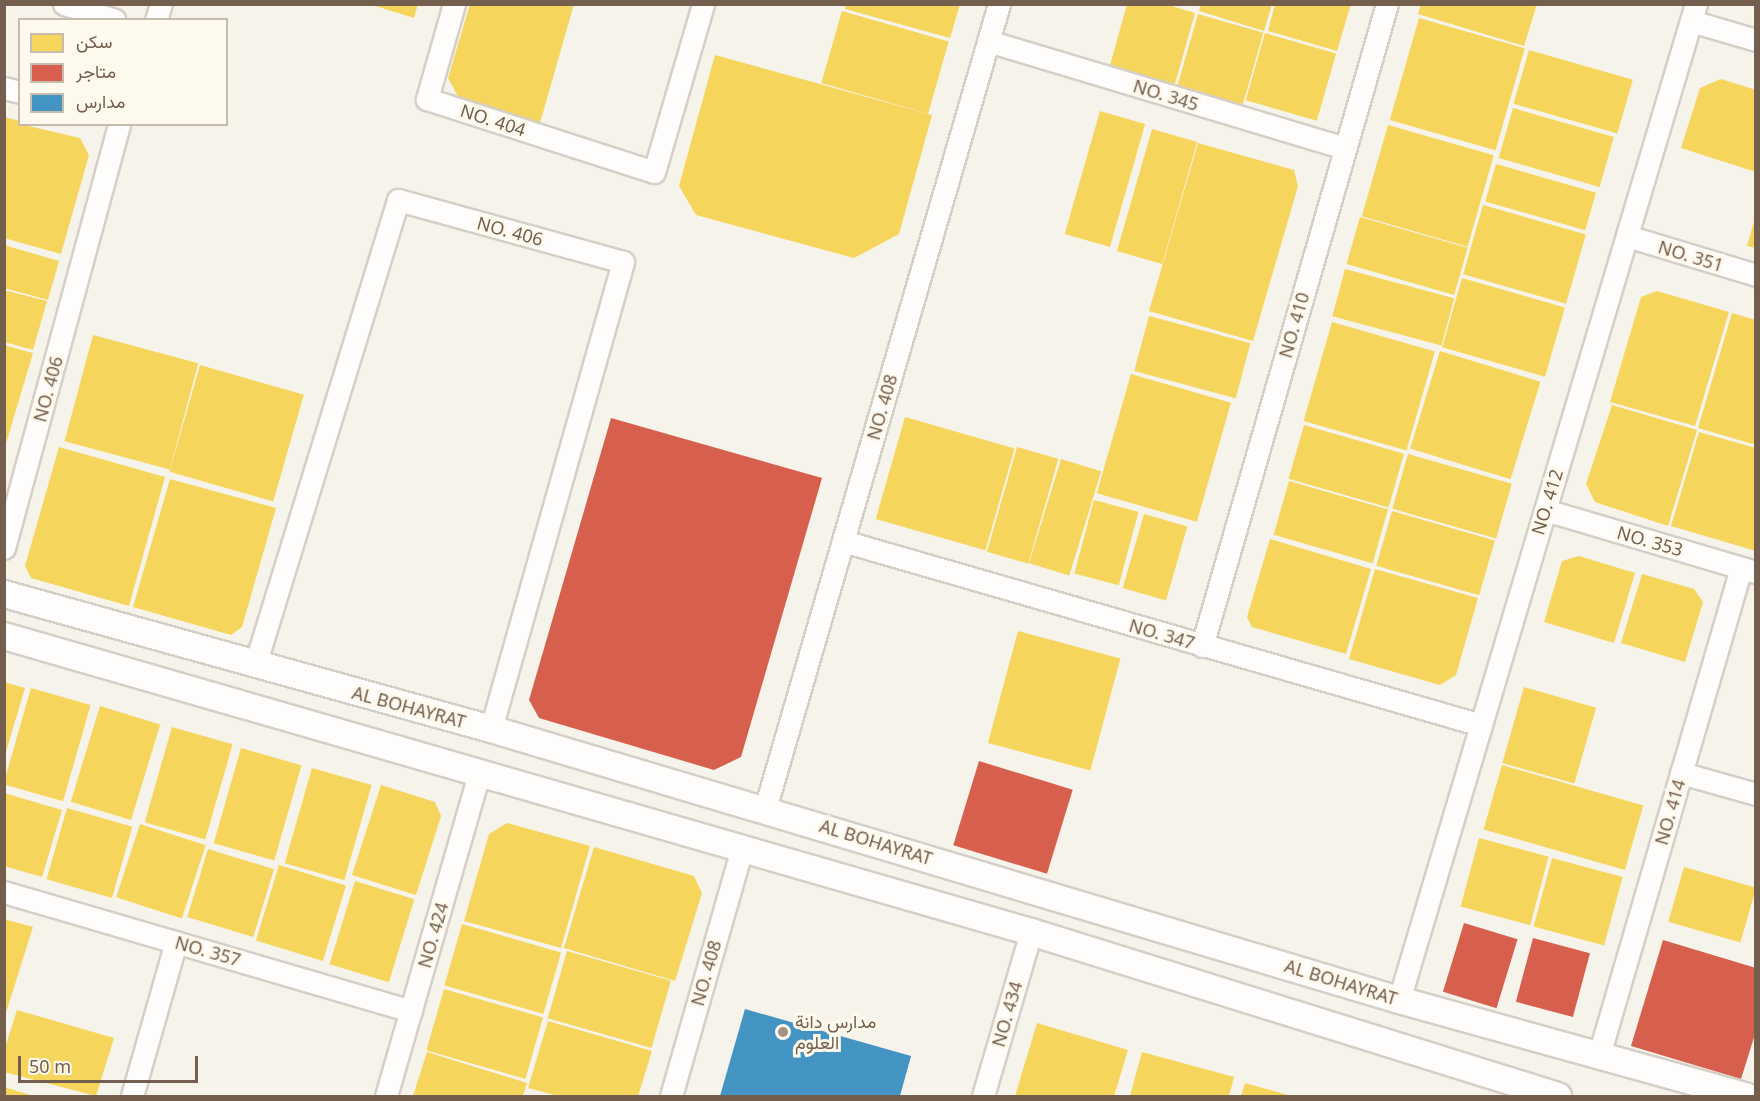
<!DOCTYPE html>
<html>
<head>
<meta charset="utf-8">
<style>
  body { margin:0 }
  #map { position:relative; width:1760px; height:1101px; overflow:hidden; background:#f6f3eb; font-family:"Noto Sans",Vazirmatn,sans-serif }
  div>[style] { position:absolute }
  .homes>* { inset:0; background:#f6d55c; transform-origin:0 0 }
  .shops>* { inset:0; background:#d6604d; transform-origin:0 0 }
  .schools>* { inset:0; background:#4393c3 }
  .roads { filter:drop-shadow(2px 0 #d4cfc7) drop-shadow(-2px 0 #d4cfc7) drop-shadow(0 2px #d4cfc7) drop-shadow(0 -2px #d4cfc7) }
  .minor>* { height:21px; margin:-10.5px; padding:0 10.5px; transform-origin:10.5px; border-radius:10.5px; background:#fefdfc }
  .tertiary>* { height:26px; margin:-13px; padding:0 13px; transform-origin:13px; border-radius:13px; background:#fefdfc }
  .dots>* { width:16px; height:16px; translate:-50% -50%; box-sizing:border-box; border:3px solid #fef9ed; border-radius:50% }
  span { translate:-50% -50%; white-space:nowrap; text-align:center; line-height:1.15; -webkit-text-stroke:6px #fef9ed; paint-order:stroke }
  .street-label { font-size:18px; color:#745e4d }
  .poi-label { font-size:18px; color:#745e4d }
  .left { translate:0 -50%; text-align:left }
  .frame { position:absolute; inset:0; border:6px solid #745e4d; pointer-events:none }
  .legend { position:absolute; left:18px; top:18px; width:210px; height:108px; box-sizing:border-box; background:#fef9ed; border:2px solid #c7bbad; margin:0; padding:8px 10px; list-style:none; font-size:18px; color:#745e4d }
  .legend li { display:flex; align-items:center; gap:12px; height:30px }
  .legend b { width:30px; border:2px solid #c7bbad }
  .scale { position:absolute; left:18px; top:1056px; width:180px; height:27px; box-sizing:border-box; border:3px solid #745e4d; border-top:0; padding-left:8px; font-size:18px; line-height:21px; white-space:nowrap; color:#745e4d; -webkit-text-stroke:4px #fef9ed; paint-order:stroke }
</style>
</head>
<body>
<div id="map">
  <div class="homes">
    <i style="clip-path:polygon(369px 4px,418px 4px,414px 18px)"></i>
    <i style="clip-path:polygon(470px 4px,574px 4px,540px 123px,460px 100px,448px 78px)"></i>
    <i style="clip-path:polygon(846px 4px,960px 4px,950px 38px,845px 9px)"></i>
    <i style="clip-path:polygon(1127px 4px,1165px 4px,1195px 13px,1174px 87px,1109px 69px)"></i>
    <i style="clip-path:polygon(1201px 4px,1272px 4px,1264px 31px,1199px 11px)"></i>
    <i style="clip-path:polygon(1275px 4px,1351px 4px,1337px 51px,1268px 31px)"></i>
    <i style="clip-path:polygon(1421px 4px,1537px 4px,1524px 46px,1418px 14px)"></i>
    <i style="left:842px;top:11px;width:111px;height:75px;rotate:16deg"></i>
    <i style="left:1198px;top:14px;width:68px;height:78px;rotate:16deg"></i>
    <i style="left:1419px;top:18px;width:110px;height:106px;rotate:16deg"></i>
    <i style="left:1265px;top:33px;width:74px;height:70px;rotate:16deg"></i>
    <i style="left:1529px;top:50px;width:108px;height:56px;rotate:16deg"></i>
    <i style="clip-path:polygon(715px 55px,932px 115px,899px 234px,854px 258px,696px 215px,679px 186px)"></i>
    <i style="clip-path:polygon(1721px 79px,1756px 90px,1756px 172px,1681px 148px,1700px 88px)"></i>
    <i style="left:1513px;top:108px;width:105px;height:52px;rotate:16deg"></i>
    <i style="left:1100px;top:111px;width:47px;height:128px;rotate:16deg"></i>
    <i style="clip-path:polygon(4px 117px,20px 121px,20px 124px,80px 138px,89px 155px,61px 254px,4px 238px)"></i>
    <i style="left:1388px;top:125px;width:110px;height:95px;rotate:16deg"></i>
    <i style="left:1152px;top:129px;width:47px;height:127px;rotate:16deg"></i>
    <i style="clip-path:polygon(1198px 143px,1294px 170px,1298px 186px,1253px 341px,1149px 311px)"></i>
    <i style="left:1496px;top:164px;width:104px;height:39px;rotate:16deg"></i>
    <i style="left:1483px;top:205px;width:107px;height:72px;rotate:16deg"></i>
    <i style="left:1360px;top:217px;width:112px;height:49px;rotate:16deg"></i>
    <i style="clip-path:polygon(1755px 218px,1756px 218px,1756px 248px,1747px 246px)"></i>
    <i style="clip-path:polygon(4px 245px,59px 261px,48px 300px,4px 288px)"></i>
    <i style="left:1345px;top:269px;width:113px;height:49px;rotate:15deg"></i>
    <i style="left:1462px;top:278px;width:107px;height:72px;rotate:16deg"></i>
    <i style="clip-path:polygon(4px 290px,47px 301px,33px 350px,4px 342px)"></i>
    <i style="clip-path:polygon(1657px 291px,1729px 312px,1695px 426px,1610px 402px,1641px 297px)"></i>
    <i style="clip-path:polygon(1732px 313px,1756px 320px,1756px 445px,1698px 428px)"></i>
    <i style="left:1149px;top:316px;width:105px;height:57px;rotate:15deg"></i>
    <i style="left:1332px;top:322px;width:107px;height:103px;rotate:16deg"></i>
    <i style="left:93px;top:335px;width:109px;height:110px;rotate:15deg"></i>
    <i style="clip-path:polygon(4px 345px,33px 353px,5px 447px,4px 447px)"></i>
    <i style="left:1440px;top:351px;width:105px;height:102px;rotate:17deg"></i>
    <i style="left:200px;top:365px;width:108px;height:111px;rotate:16deg"></i>
    <i style="left:1131px;top:374px;width:104px;height:124px;rotate:16deg"></i>
    <i style="clip-path:polygon(1612px 405px,1697px 430px,1668px 526px,1595px 502px,1586px 484px)"></i>
    <i style="left:905px;top:417px;width:114px;height:106px;rotate:16deg"></i>
    <i style="left:1304px;top:425px;width:104px;height:56px;rotate:16deg"></i>
    <i style="clip-path:polygon(1699px 432px,1756px 448px,1756px 551px,1671px 526px)"></i>
    <i style="clip-path:polygon(59px 447px,165px 477px,129px 606px,31px 578px,25px 566px)"></i>
    <i style="left:1017px;top:447px;width:43px;height:109px;rotate:16deg"></i>
    <i style="left:1408px;top:454px;width:108px;height:57px;rotate:16deg"></i>
    <i style="left:1061px;top:459px;width:42px;height:109px;rotate:17deg"></i>
    <i style="clip-path:polygon(170px 479px,276px 508px,242px 627px,231px 635px,133px 607px)"></i>
    <i style="left:1289px;top:481px;width:103px;height:56px;rotate:16deg"></i>
    <i style="left:1094px;top:500px;width:46px;height:76px;rotate:15deg"></i>
    <i style="left:1392px;top:511px;width:107px;height:57px;rotate:16deg"></i>
    <i style="left:1144px;top:514px;width:45px;height:77px;rotate:16deg"></i>
    <i style="clip-path:polygon(1270px 539px,1371px 569px,1346px 654px,1252px 627px,1247px 617px)"></i>
    <i style="clip-path:polygon(1579px 556px,1635px 573px,1614px 643px,1544px 622px,1562px 561px)"></i>
    <i style="clip-path:polygon(1375px 569px,1478px 598px,1456px 675px,1440px 685px,1349px 659px)"></i>
    <i style="clip-path:polygon(1642px 574px,1694px 589px,1703px 602px,1685px 662px,1621px 643px)"></i>
    <i style="left:1018px;top:631px;width:106px;height:116px;rotate:15deg"></i>
    <i style="clip-path:polygon(4px 682px,25px 688px,5px 755px,4px 755px)"></i>
    <i style="left:1524px;top:687px;width:75px;height:79px;rotate:16deg"></i>
    <i style="left:31px;top:688px;width:62px;height:100px;rotate:16deg"></i>
    <i style="left:100px;top:706px;width:63px;height:100px;rotate:17deg"></i>
    <i style="left:172px;top:727px;width:63px;height:99px;rotate:16deg"></i>
    <i style="left:241px;top:748px;width:63px;height:99px;rotate:16deg"></i>
    <i style="left:1502px;top:765px;width:147px;height:67px;rotate:16deg"></i>
    <i style="left:312px;top:768px;width:62px;height:99px;rotate:16deg"></i>
    <i style="clip-path:polygon(381px 785px,435px 802px,441px 816px,416px 895px,352px 875px)"></i>
    <i style="clip-path:polygon(4px 793px,62px 810px,42px 877px,4px 866px)"></i>
    <i style="left:67px;top:808px;width:68px;height:74px;rotate:16deg"></i>
    <i style="clip-path:polygon(507px 823px,590px 846px,561px 948px,464px 921px,489px 834px)"></i>
    <i style="left:140px;top:824px;width:69px;height:77px;rotate:18deg"></i>
    <i style="left:1479px;top:838px;width:72px;height:71px;rotate:15deg"></i>
    <i style="clip-path:polygon(594px 847px,694px 876px,702px 893px,675px 981px,564px 948px)"></i>
    <i style="left:208px;top:849px;width:69px;height:71px;rotate:17deg"></i>
    <i style="left:1552px;top:858px;width:73px;height:71px;rotate:15deg"></i>
    <i style="left:279px;top:865px;width:70px;height:79px;rotate:17deg"></i>
    <i style="left:1684px;top:867px;width:75px;height:57px;rotate:16deg"></i>
    <i style="left:355px;top:881px;width:62px;height:87px;rotate:17deg"></i>
    <i style="clip-path:polygon(4px 919px,33px 927px,5px 1016px,4px 1016px)"></i>
    <i style="left:462px;top:924px;width:103px;height:64px;rotate:16deg"></i>
    <i style="left:567px;top:951px;width:108px;height:70px;rotate:16deg"></i>
    <i style="left:444px;top:989px;width:103px;height:64px;rotate:16deg"></i>
    <i style="clip-path:polygon(17px 1010px,114px 1038px,96px 1096px,4px 1072px,4px 1051px)"></i>
    <i style="clip-path:polygon(548px 1021px,652px 1051px,638px 1096px,558px 1096px,528px 1088px)"></i>
    <i style="clip-path:polygon(1037px 1023px,1128px 1050px,1114px 1096px,1015px 1096px)"></i>
    <i style="clip-path:polygon(427px 1052px,527px 1083px,523px 1096px,413px 1096px)"></i>
    <i style="clip-path:polygon(1142px 1052px,1234px 1077px,1229px 1096px,1130px 1096px)"></i>
    <i style="clip-path:polygon(1245px 1083px,1292px 1096px,1241px 1096px)"></i>
    <i style="clip-path:polygon(4px 1087px,34px 1096px,4px 1096px)"></i>
  </div>
  <div class="shops">
    <i style="clip-path:polygon(611px 418px,822px 478px,741px 757px,714px 770px,539px 718px,529px 700px)"></i>
    <i style="left:979px;top:761px;width:98px;height:88px;rotate:17deg"></i>
    <i style="left:1464px;top:923px;width:56px;height:72px;rotate:17deg"></i>
    <i style="left:1533px;top:938px;width:59px;height:66px;rotate:15deg"></i>
    <i style="clip-path:polygon(1663px 940px,1756px 968px,1756px 1031px,1741px 1079px,1631px 1046px)"></i>
  </div>
  <div class="schools">
    <i style="clip-path:polygon(745px 1009px,911px 1056px,900px 1096px,720px 1096px)"></i>
  </div>
  <div class="roads">
    <div class="minor">
      <i style="left:64px;top:4px;width:53px;rotate:17.4deg"></i>
      <i style="left:454px;top:4px;width:99px;rotate:105.9deg"></i>
      <i style="left:427px;top:99px;width:238px;rotate:17.8deg"></i>
      <i style="left:654px;top:172px;width:175px;rotate:-73.7deg"></i>
      <i style="left:156px;top:20px;width:17px;rotate:-73deg"></i>
      <i style="left:1691px;top:21px;width:68px;rotate:16.3deg"></i>
      <i style="left:988px;top:41px;width:372px;rotate:16.7deg"></i>
      <i style="left:4px;top:88px;width:16px;rotate:14deg"></i>
      <i style="left:1627px;top:236px;width:135px;rotate:16.8deg"></i>
      <i style="left:1545px;top:510px;width:220px;rotate:16.4deg"></i>
      <i style="left:843px;top:541px;width:664px;rotate:16.09deg"></i>
      <i style="left:4px;top:548px;width:439px;rotate:-74.8deg"></i>
      <i style="left:1202px;top:646px;width:668px;rotate:-73.93deg"></i>
      <i style="left:255px;top:665px;width:486px;rotate:-72.9deg"></i>
      <i style="left:398px;top:200px;width:233px;rotate:15.4deg"></i>
      <i style="left:623px;top:262px;width:485px;rotate:105.8deg"></i>
      <i style="left:1681px;top:773px;width:78px;rotate:15.6deg"></i>
      <i style="left:765px;top:809px;width:838px;rotate:-73.79deg"></i>
      <i style="left:4px;top:892px;width:424px;rotate:16.3deg"></i>
      <i style="left:1399px;top:1000px;width:1039px;rotate:-73.4deg"></i>
      <i style="left:1599px;top:1055px;width:507px;rotate:-73.74deg"></i>
      <i style="left:132px;top:1096px;width:160px;rotate:-74.1deg"></i>
      <i style="left:386px;top:1096px;width:336px;rotate:-73.9deg"></i>
      <i style="left:671px;top:1096px;width:257px;rotate:-74deg"></i>
      <i style="left:983px;top:1096px;width:171px;rotate:-73.7deg"></i>
    </div>
    <div class="tertiary">
      <i style="left:4px;top:594px;width:505px;rotate:15.49deg"></i>
      <i style="left:491px;top:729px;width:948px;rotate:16.62deg"></i>
      <i style="left:1399px;top:1000px;width:360px;rotate:15.5deg"></i>
      <i style="left:4px;top:636px;width:1069px;rotate:16.08deg"></i>
      <i style="left:1031px;top:932px;width:552px;rotate:17.29deg"></i>
    </div>
  </div>
  <div class="dots">
    <i style="left:783px;top:1032px;background:#a29284"></i>
  </div>
  <div class="street-label">
    <span style="left:1166px;top:95px;rotate:17deg">NO. 345</span>
    <span style="left:493px;top:120px;rotate:18deg">NO. 404</span>
    <span style="left:510px;top:231px;rotate:15deg">NO. 406</span>
    <span style="left:1691px;top:256px;rotate:17deg">NO. 351</span>
    <span style="left:1294px;top:325px;rotate:-74deg">NO. 410</span>
    <span style="left:48px;top:389px;rotate:-75deg">NO. 406</span>
    <span style="left:882px;top:407px;rotate:-74deg">NO. 408</span>
    <span style="left:1547px;top:502px;rotate:-73deg">NO. 412</span>
    <span style="left:1650px;top:541px;rotate:16deg">NO. 353</span>
    <span style="left:1162px;top:634px;rotate:16deg">NO. 347</span>
    <span style="left:409px;top:707px;rotate:15deg">AL BOHAYRAT</span>
    <span style="left:1670px;top:812px;rotate:-74deg">NO. 414</span>
    <span style="left:876px;top:842px;rotate:17deg">AL BOHAYRAT</span>
    <span style="left:433px;top:935px;rotate:-74deg">NO. 424</span>
    <span style="left:208px;top:951px;rotate:16deg">NO. 357</span>
    <span style="left:706px;top:973px;rotate:-74deg">NO. 408</span>
    <span style="left:1341px;top:982px;rotate:17deg">AL BOHAYRAT</span>
    <span style="left:1007px;top:1014px;rotate:-74deg">NO. 434</span>
  </div>
  <div class="poi-label">
    <span class="left" style="left:795px;top:1032px">مدارس دانة<br>العلوم</span>
  </div>
  <div class="frame"></div>
  <ul class="legend">
  <li><b style="height:16px;background:#f6d55c"></b>سكن</li>
  <li><b style="height:16px;background:#d6604d"></b>متاجر</li>
  <li><b style="height:16px;background:#4393c3"></b>مدارس</li>
  </ul>
  <div class="scale">50 m</div>
</div>
</body>
</html>
